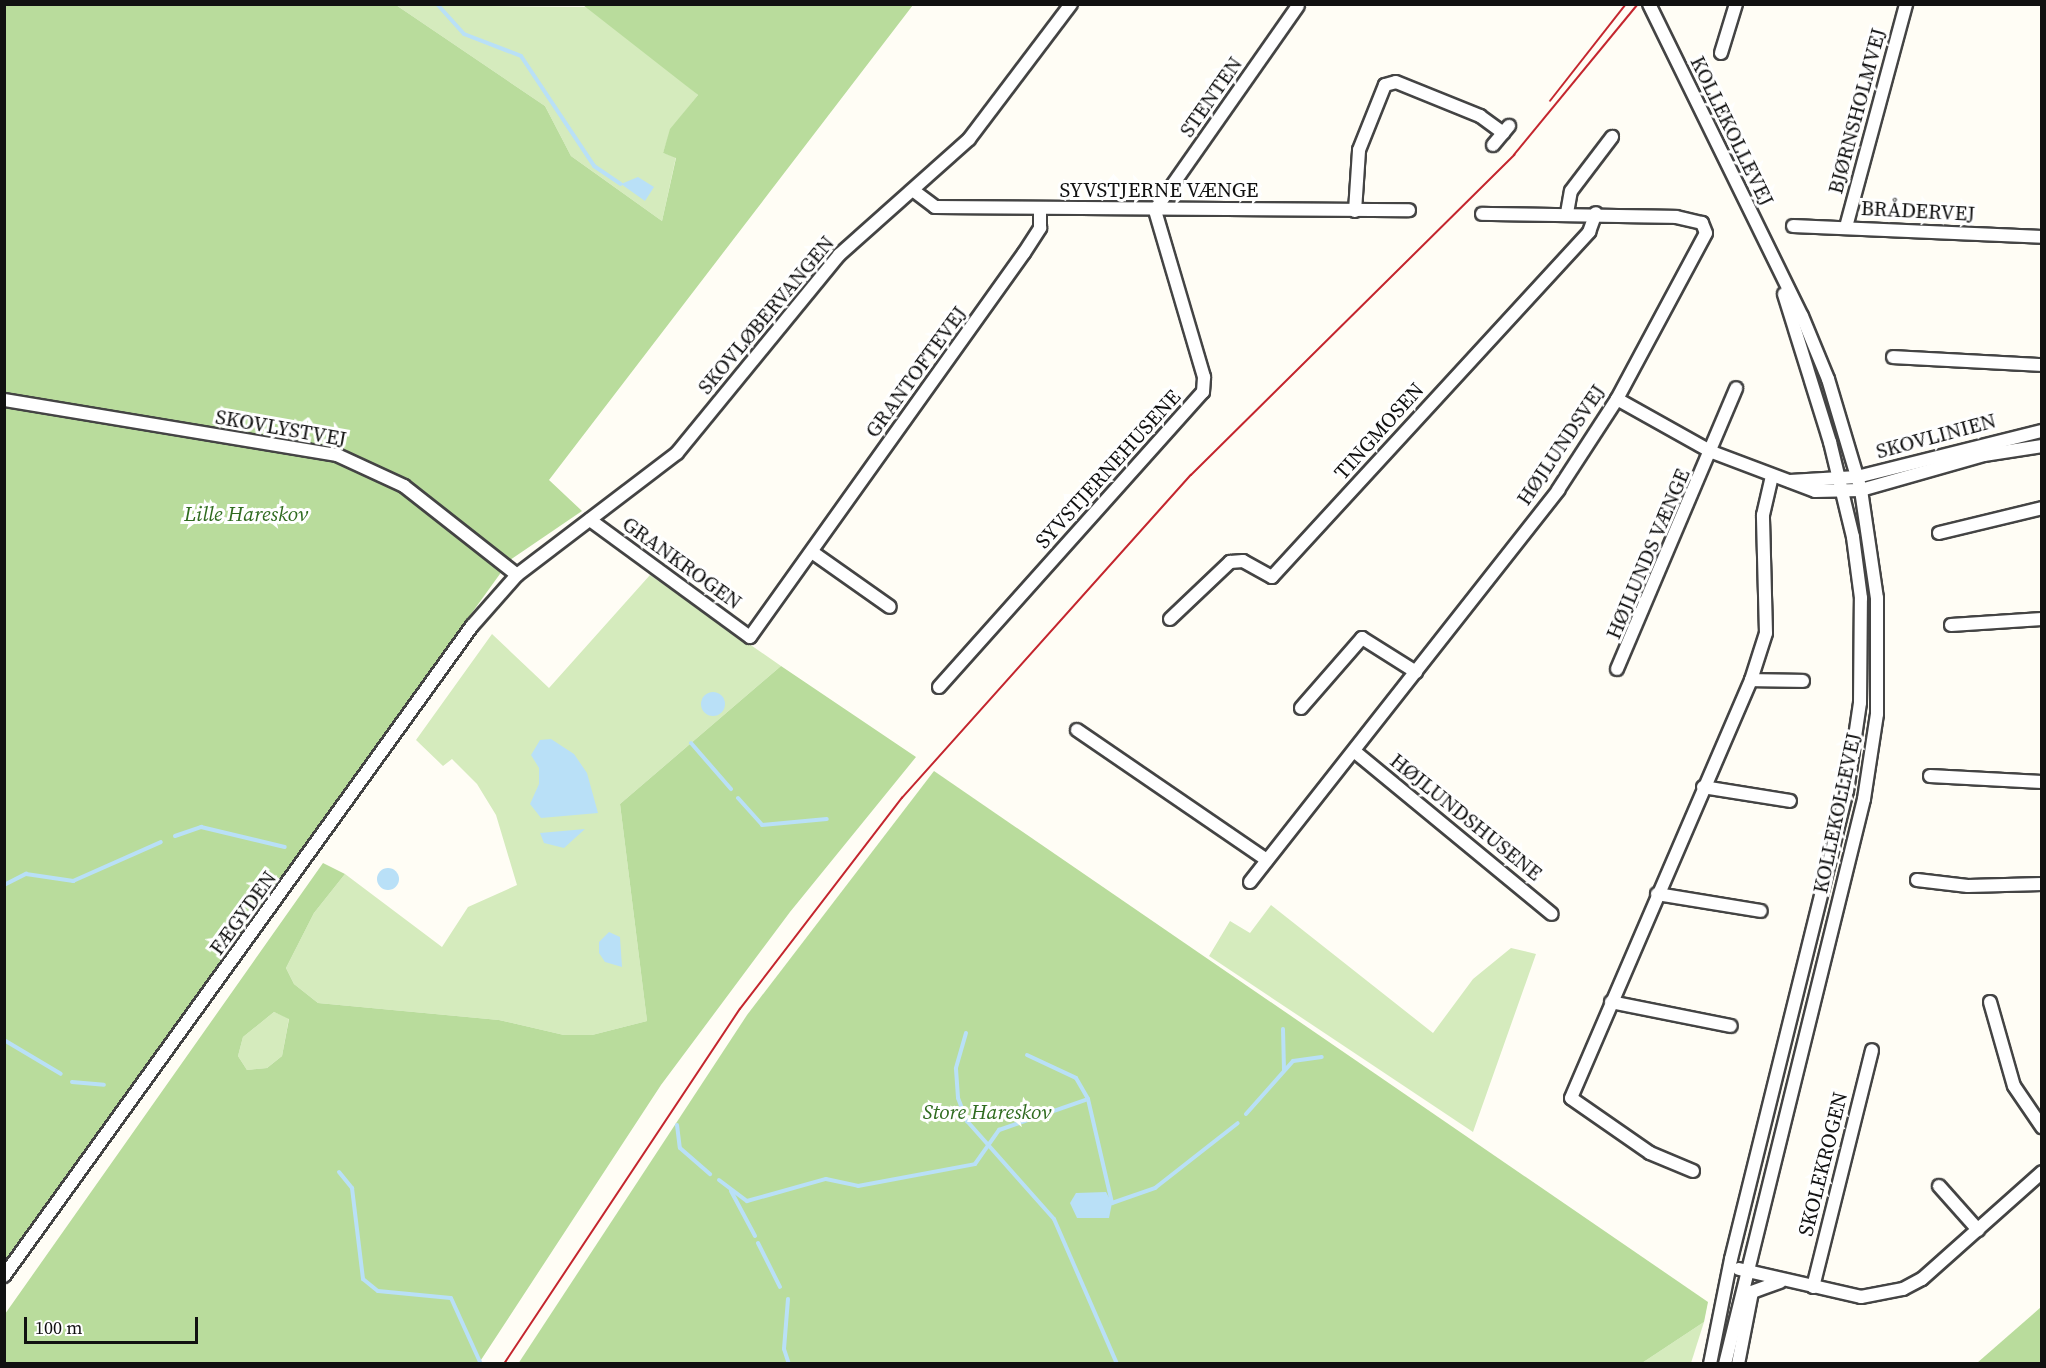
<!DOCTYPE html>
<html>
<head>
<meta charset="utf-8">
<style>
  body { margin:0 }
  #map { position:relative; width:2046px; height:1368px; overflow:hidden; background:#fffdf5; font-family:"Source Serif 4",serif }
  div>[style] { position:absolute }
  .green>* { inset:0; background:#d5ebbd }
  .forest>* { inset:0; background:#b9dc9c }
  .water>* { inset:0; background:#b9e0f7 }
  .round { border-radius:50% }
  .stream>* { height:4px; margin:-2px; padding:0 2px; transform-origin:2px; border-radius:2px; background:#b9e0f7 }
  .roads { filter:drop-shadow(2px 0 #444) drop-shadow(-2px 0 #444) drop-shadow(0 2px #444) drop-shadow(0 -2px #444) }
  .minor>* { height:12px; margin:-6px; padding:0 6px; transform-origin:6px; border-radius:6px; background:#fff }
  .tram>* { height:1.5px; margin:-0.75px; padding:0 0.75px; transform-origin:0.75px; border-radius:0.75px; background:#c4262e }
  span { translate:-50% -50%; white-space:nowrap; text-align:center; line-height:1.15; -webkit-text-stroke:6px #fff; paint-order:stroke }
  .street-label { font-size:21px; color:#111 }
  .park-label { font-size:21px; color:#2f6b1f; font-style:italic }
  .frame { position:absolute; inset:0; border:6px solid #111; pointer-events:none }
  .scale { position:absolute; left:24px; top:1317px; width:174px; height:27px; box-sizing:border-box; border:3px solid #111; border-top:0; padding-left:8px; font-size:18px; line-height:21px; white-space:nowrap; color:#111; -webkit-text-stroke:4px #fff; paint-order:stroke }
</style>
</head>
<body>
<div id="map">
  <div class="green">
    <i style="clip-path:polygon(396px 5px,593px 7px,698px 95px,671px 129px,663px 153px,676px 157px,662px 221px,571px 156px,545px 106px)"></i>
    <i style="clip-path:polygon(650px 575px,781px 666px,620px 804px,647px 1021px,592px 1035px,564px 1035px,499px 1020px,318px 1003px,294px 984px,286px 968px,314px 913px,345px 874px,442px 947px,468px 907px,517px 885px,496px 815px,477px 784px,452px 759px,443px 766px,416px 740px,492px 634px,549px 688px)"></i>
    <i style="clip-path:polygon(1271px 905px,1433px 1033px,1473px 979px,1511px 948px,1536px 954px,1473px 1132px,1209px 956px,1230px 921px,1250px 933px)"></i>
    <i style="clip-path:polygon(274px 1012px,289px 1018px,282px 1056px,267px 1068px,247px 1070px,238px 1056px,243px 1037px)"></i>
    <i style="clip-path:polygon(1704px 1322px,1691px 1363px,1642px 1363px)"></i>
  </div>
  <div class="forest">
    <i style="clip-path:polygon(5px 5px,396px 5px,545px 106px,571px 156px,662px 221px,676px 158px,663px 153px,670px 129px,698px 95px,583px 5px,913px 5px,549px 480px,582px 511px,510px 560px,5px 1260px)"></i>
    <i style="clip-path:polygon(evenodd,781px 666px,916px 757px,790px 912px,661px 1085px,479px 1363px,5px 1363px,5px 1314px,323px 863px,345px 874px,314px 913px,286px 968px,294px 984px,318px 1003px,499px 1020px,564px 1035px,592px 1035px,647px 1021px,620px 804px,781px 666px,274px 1012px,289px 1019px,282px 1056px,267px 1068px,247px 1070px,238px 1056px,243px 1037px,274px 1012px)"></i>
    <i style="clip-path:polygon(934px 771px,1708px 1302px,1704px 1322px,1642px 1363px,518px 1364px,747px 1015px)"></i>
    <i style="clip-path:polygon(2041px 1307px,2041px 1363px,1977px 1363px)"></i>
  </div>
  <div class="water">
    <i style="clip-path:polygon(638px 177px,654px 187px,645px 201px,621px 184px)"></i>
    <i class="round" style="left:701px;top:692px;width:24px;height:24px"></i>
    <i style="clip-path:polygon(551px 739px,574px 754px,587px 773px,598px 813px,541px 818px,530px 804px,539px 784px,539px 768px,531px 755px,540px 740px)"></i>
    <i style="clip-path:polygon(585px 829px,564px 848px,544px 843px,540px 833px)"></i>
    <i class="round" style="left:377px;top:868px;width:22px;height:22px"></i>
    <i style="clip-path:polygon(609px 932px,620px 937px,622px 967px,605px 962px,599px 953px,599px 942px)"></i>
    <i style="clip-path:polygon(1106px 1192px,1112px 1203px,1109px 1218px,1077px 1218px,1070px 1203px,1076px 1193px)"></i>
  </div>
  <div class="stream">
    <i style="left:437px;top:4px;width:40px;rotate:48deg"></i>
    <i style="left:464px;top:34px;width:61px;rotate:21.1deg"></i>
    <i style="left:521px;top:56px;width:132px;rotate:56.4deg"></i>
    <i style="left:594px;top:166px;width:32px;rotate:34deg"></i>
    <i style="left:691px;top:743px;width:61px;rotate:49deg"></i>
    <i style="left:738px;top:798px;width:36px;rotate:48deg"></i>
    <i style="left:762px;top:825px;width:65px;rotate:-5.3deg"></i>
    <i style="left:175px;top:836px;width:28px;rotate:-19deg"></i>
    <i style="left:201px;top:827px;width:86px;rotate:13.4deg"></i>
    <i style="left:4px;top:885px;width:25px;rotate:-27deg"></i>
    <i style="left:26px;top:874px;width:48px;rotate:8.5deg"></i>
    <i style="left:73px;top:881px;width:96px;rotate:-23.9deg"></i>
    <i style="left:1283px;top:1029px;width:41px;rotate:88.6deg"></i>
    <i style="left:966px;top:1033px;width:37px;rotate:106deg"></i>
    <i style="left:956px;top:1069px;width:29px;rotate:86deg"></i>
    <i style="left:958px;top:1098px;width:25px;rotate:69deg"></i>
    <i style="left:967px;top:1121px;width:131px;rotate:48.4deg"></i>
    <i style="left:1054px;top:1219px;width:158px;rotate:66.5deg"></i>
    <i style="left:4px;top:1040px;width:66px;rotate:30.8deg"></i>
    <i style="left:1027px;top:1055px;width:54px;rotate:25.1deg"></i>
    <i style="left:1076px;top:1078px;width:24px;rotate:60deg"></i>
    <i style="left:72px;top:1082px;width:32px;rotate:5deg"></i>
    <i style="left:1246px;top:1114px;width:71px;rotate:-48.4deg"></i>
    <i style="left:1293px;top:1061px;width:29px;rotate:-8deg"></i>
    <i style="left:677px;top:1125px;width:23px;rotate:83deg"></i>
    <i style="left:680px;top:1148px;width:40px;rotate:41deg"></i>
    <i style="left:339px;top:1172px;width:21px;rotate:51deg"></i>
    <i style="left:352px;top:1188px;width:92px;rotate:83.1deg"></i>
    <i style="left:363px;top:1279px;width:19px;rotate:39deg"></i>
    <i style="left:378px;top:1291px;width:73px;rotate:5.5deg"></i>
    <i style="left:451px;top:1298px;width:70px;rotate:65.6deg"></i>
    <i style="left:719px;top:1180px;width:35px;rotate:37deg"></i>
    <i style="left:747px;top:1201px;width:82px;rotate:-15.6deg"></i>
    <i style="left:826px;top:1179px;width:33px;rotate:12deg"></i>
    <i style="left:858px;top:1186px;width:119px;rotate:-10.6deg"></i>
    <i style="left:975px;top:1164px;width:42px;rotate:-54.8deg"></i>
    <i style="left:999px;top:1130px;width:94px;rotate:-19.2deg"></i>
    <i style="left:1088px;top:1099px;width:107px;rotate:77deg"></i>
    <i style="left:1112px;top:1203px;width:46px;rotate:-19.2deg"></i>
    <i style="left:1155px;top:1188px;width:105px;rotate:-38.1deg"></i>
    <i style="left:731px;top:1191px;width:51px;rotate:61.9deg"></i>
    <i style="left:758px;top:1243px;width:49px;rotate:63.4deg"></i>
    <i style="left:788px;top:1299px;width:50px;rotate:94.6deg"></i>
    <i style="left:784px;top:1349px;width:16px;rotate:72deg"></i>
  </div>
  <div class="roads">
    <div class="minor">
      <i style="left:1649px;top:4px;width:347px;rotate:63.9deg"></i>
      <i style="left:1802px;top:316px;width:68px;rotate:67.6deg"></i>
      <i style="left:1828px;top:379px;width:116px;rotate:73.4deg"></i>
      <i style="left:1861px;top:490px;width:109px;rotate:81.6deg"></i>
      <i style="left:1877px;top:598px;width:116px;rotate:90deg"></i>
      <i style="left:1877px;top:714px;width:86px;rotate:98.7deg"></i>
      <i style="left:1864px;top:799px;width:582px;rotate:103.82deg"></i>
      <i style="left:1721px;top:53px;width:51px;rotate:-73deg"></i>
      <i style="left:1493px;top:145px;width:25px;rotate:-50deg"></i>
      <i style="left:914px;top:191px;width:26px;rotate:37deg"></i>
      <i style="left:935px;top:207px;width:474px;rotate:0.4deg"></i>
      <i style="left:1355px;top:211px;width:61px;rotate:-86.2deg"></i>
      <i style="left:1359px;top:150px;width:70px;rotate:-68.2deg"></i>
      <i style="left:1385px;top:85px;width:11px;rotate:-15deg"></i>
      <i style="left:1396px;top:82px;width:91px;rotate:22deg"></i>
      <i style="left:1480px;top:116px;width:29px;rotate:36deg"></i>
      <i style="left:1567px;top:213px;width:22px;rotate:-80deg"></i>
      <i style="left:1571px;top:191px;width:68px;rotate:-52.8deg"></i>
      <i style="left:1793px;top:226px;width:249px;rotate:2.5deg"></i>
      <i style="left:1846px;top:227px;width:231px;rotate:-74.9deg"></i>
      <i style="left:1893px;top:357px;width:149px;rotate:3.1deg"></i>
      <i style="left:1617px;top:399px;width:109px;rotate:29.2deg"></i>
      <i style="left:1712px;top:452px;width:110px;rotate:20.7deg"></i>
      <i style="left:1815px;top:491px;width:46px;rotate:-1.2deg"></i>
      <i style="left:1861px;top:490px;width:128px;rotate:-15.9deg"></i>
      <i style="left:1984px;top:455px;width:59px;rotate:-8.8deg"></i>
      <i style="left:4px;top:400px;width:338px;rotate:9.4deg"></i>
      <i style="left:337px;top:455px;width:74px;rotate:24.8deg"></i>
      <i style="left:404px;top:486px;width:144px;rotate:38.2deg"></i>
      <i style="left:1790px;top:481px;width:67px;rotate:-3.4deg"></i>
      <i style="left:1857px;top:477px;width:191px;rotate:-14deg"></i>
      <i style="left:590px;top:520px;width:198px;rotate:36.2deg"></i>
      <i style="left:750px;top:637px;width:472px;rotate:-54.5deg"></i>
      <i style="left:1024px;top:253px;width:30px;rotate:-57deg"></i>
      <i style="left:1040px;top:228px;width:19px;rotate:-90deg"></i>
      <i style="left:1939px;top:533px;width:106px;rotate:-13.6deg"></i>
      <i style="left:812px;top:552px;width:95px;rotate:35.2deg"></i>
      <i style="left:1170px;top:619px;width:83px;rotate:-43.5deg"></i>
      <i style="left:1230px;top:562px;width:13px;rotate:-4deg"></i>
      <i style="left:1243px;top:561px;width:33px;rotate:29deg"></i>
      <i style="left:1272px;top:577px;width:469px;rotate:-47.4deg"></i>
      <i style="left:1589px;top:232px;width:20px;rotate:-70deg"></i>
      <i style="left:1951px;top:625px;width:91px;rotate:-3.8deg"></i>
      <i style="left:1617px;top:669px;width:305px;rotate:-67deg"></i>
      <i style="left:1751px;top:680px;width:52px;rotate:1.1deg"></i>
      <i style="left:939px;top:687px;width:396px;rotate:-48.2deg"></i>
      <i style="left:1203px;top:392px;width:15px;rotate:-86deg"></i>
      <i style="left:1204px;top:377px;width:174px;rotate:-106.4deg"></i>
      <i style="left:1155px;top:210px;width:249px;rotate:-55deg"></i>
      <i style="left:1301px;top:708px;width:93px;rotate:-48.9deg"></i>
      <i style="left:1362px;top:638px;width:64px;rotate:32.2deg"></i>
      <i style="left:1077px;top:730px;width:230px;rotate:34.4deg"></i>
      <i style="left:1354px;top:751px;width:256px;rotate:39.5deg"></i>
      <i style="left:1930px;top:776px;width:112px;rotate:3.1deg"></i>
      <i style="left:1703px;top:787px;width:88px;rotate:9.1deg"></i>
      <i style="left:1917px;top:880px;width:51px;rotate:6.7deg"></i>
      <i style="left:1968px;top:886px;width:74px;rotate:-1.5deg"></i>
      <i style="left:1250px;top:882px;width:499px;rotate:-51.8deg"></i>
      <i style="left:1558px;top:490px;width:108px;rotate:-57deg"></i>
      <i style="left:1617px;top:399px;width:188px;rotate:-61.8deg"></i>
      <i style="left:1706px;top:233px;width:11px;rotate:-112deg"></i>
      <i style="left:1702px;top:223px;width:27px;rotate:-167deg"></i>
      <i style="left:1676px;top:217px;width:194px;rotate:-179.1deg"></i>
      <i style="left:1657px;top:894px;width:105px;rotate:9.3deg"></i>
      <i style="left:1611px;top:1002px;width:122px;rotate:11.3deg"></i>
      <i style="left:1990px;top:1002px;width:87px;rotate:74.1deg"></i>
      <i style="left:2014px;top:1086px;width:50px;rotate:55.7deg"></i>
      <i style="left:1693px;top:1171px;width:47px;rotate:-157.3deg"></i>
      <i style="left:1650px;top:1153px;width:96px;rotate:-145.2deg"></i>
      <i style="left:1571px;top:1098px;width:455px;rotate:-66.7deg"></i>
      <i style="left:1751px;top:680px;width:49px;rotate:-72.3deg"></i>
      <i style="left:1766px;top:633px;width:118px;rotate:-91.5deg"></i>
      <i style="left:1763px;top:515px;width:40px;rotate:-77deg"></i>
      <i style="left:1939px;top:1186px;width:59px;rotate:48.4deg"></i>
      <i style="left:1739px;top:1269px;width:125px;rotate:12.9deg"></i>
      <i style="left:1861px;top:1297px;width:43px;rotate:-10.8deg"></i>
      <i style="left:1903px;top:1289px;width:21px;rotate:-28deg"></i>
      <i style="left:1922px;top:1279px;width:161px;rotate:-41.7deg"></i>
      <i style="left:4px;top:1276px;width:801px;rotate:-54.25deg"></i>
      <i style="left:472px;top:626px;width:68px;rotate:-48.6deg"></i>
      <i style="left:517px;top:575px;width:201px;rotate:-37.3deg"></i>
      <i style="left:677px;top:453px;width:256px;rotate:-50.7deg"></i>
      <i style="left:839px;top:255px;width:174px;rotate:-41.7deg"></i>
      <i style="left:969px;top:139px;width:169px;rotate:-52.9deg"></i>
      <i style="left:1813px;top:1287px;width:244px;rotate:-76deg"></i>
      <i style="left:1710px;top:1364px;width:107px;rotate:-78.7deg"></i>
      <i style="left:1731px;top:1259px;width:482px;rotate:-76.1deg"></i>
      <i style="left:1847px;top:791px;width:89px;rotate:-81.6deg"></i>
      <i style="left:1860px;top:703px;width:105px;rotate:-89.5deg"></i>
      <i style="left:1861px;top:598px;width:62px;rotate:-97.5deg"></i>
      <i style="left:1853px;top:537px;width:98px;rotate:-103.6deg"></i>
      <i style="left:1830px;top:442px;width:155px;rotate:-107.3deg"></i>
      <i style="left:1738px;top:1364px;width:73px;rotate:-79deg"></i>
      <i style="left:1752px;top:1292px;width:30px;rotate:-20deg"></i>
    </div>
  </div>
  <div class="tram">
    <i style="left:1550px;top:101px;width:123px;rotate:-51.9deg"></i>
    <i style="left:504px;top:1364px;width:426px;rotate:-56.4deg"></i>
    <i style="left:740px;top:1009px;width:266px;rotate:-52.5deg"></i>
    <i style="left:902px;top:798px;width:433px;rotate:-48.2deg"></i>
    <i style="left:1191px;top:475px;width:455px;rotate:-44.7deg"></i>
    <i style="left:1514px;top:155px;width:195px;rotate:-50.6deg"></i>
  </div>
  <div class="street-label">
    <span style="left:1211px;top:97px;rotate:-55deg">STENTEN</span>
    <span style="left:1857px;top:111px;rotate:-75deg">BJØRNSHOLMVEJ</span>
    <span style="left:1732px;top:131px;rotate:64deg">KOLLEKOLLEVEJ</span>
    <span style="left:1159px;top:190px">SYVSTJERNE VÆNGE</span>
    <span style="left:1918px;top:211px;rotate:3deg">BRÅDERVEJ</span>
    <span style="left:766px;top:315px;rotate:-50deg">SKOVLØBERVANGEN</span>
    <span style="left:916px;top:372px;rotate:-54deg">GRANTOFTEVEJ</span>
    <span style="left:281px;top:428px;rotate:10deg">SKOVLYSTVEJ</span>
    <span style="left:1379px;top:431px;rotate:-48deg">TINGMOSEN</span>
    <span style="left:1936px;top:436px;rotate:-15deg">SKOVLINIEN</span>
    <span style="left:1561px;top:445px;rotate:-56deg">HØJLUNDSVEJ</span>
    <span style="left:1108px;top:469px;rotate:-48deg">SYVSTJERNEHUSENE</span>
    <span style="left:1648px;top:554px;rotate:-67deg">HØJLUNDS VÆNGE</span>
    <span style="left:682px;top:563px;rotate:36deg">GRANKROGEN</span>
    <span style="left:1837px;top:813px;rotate:-78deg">KOLLEKOLLEVEJ</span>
    <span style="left:1466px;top:817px;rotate:39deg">HØJLUNDSHUSENE</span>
    <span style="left:243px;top:913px;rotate:-54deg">FÆGYDEN</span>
    <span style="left:1823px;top:1164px;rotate:-76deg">SKOLEKROGEN</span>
  </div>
  <div class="park-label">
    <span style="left:246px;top:514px">Lille Hareskov</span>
    <span style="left:987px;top:1112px">Store Hareskov</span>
  </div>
  <div class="frame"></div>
  <div class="scale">100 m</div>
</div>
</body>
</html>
